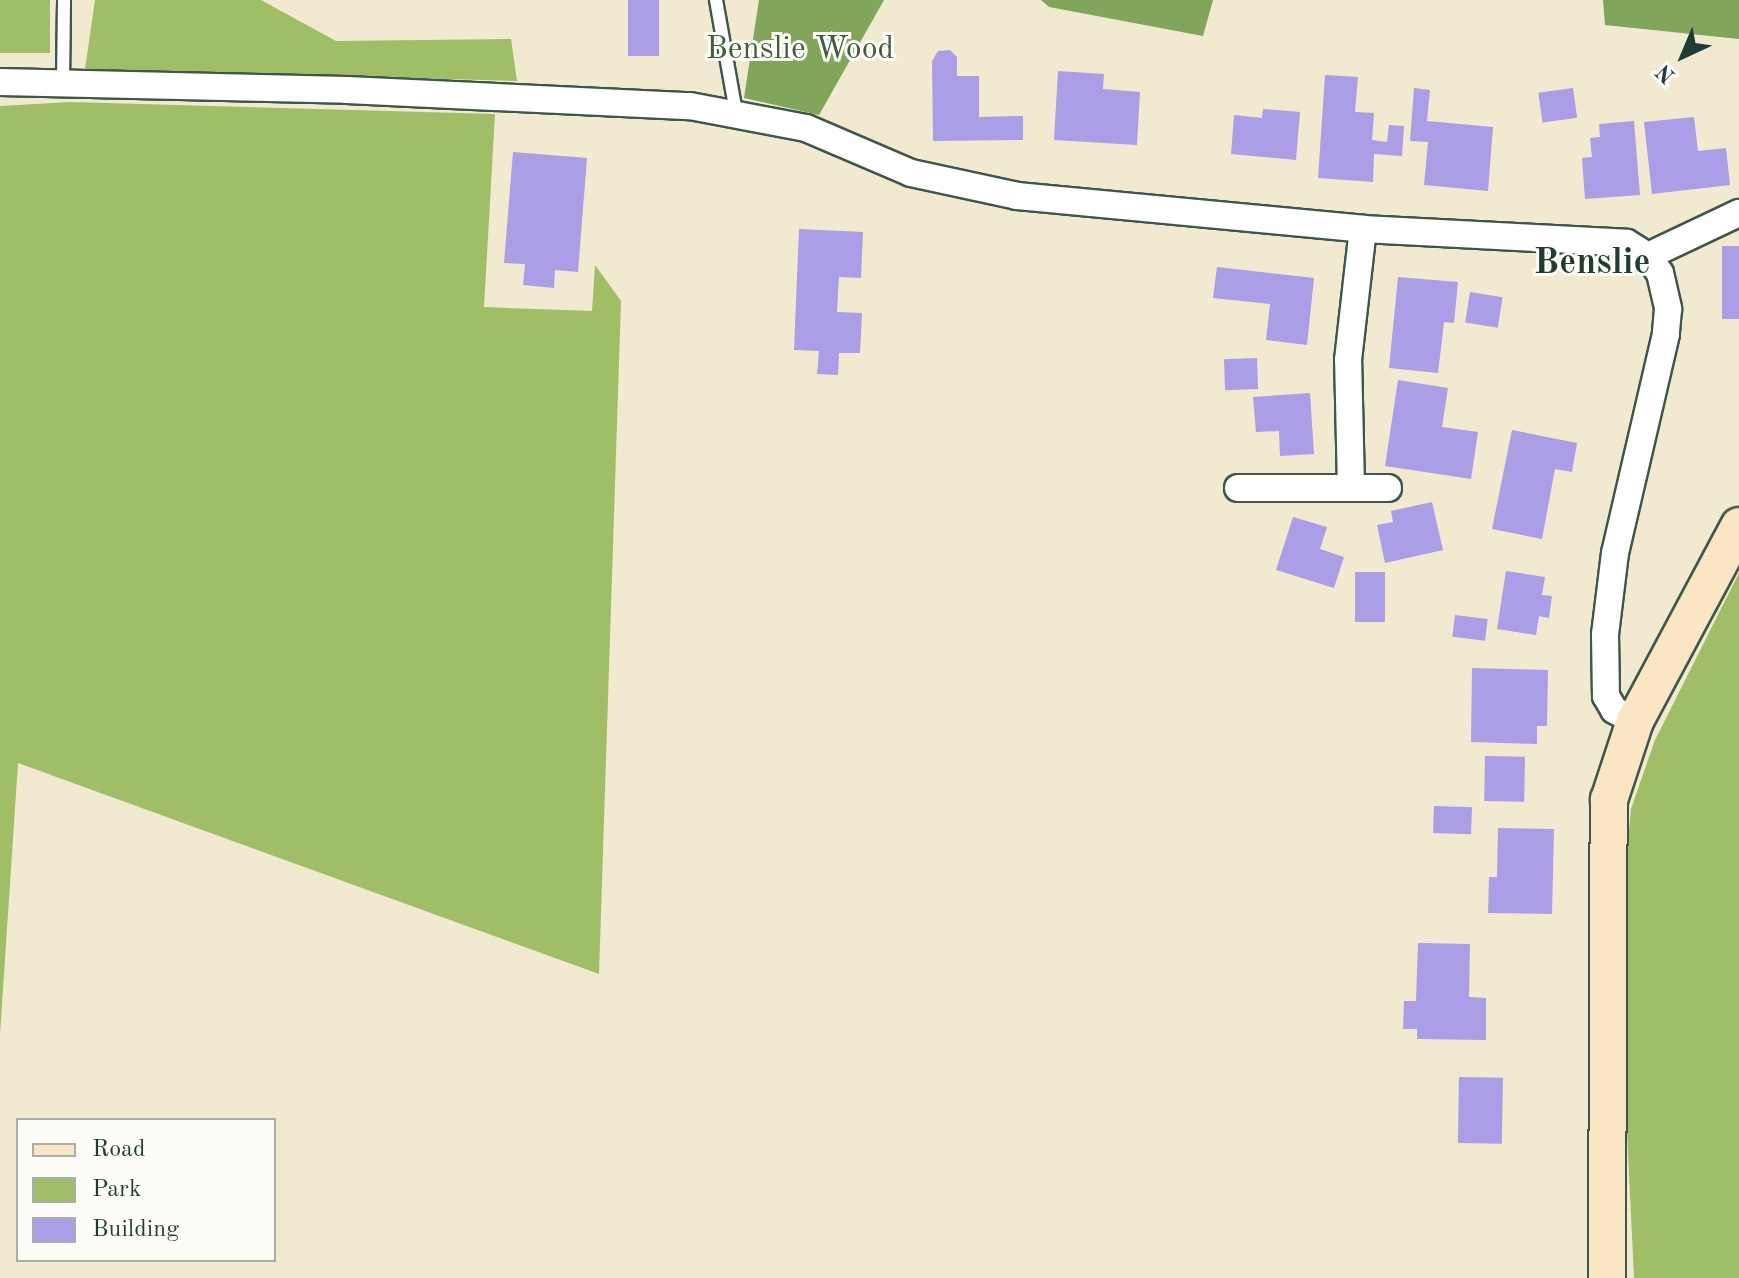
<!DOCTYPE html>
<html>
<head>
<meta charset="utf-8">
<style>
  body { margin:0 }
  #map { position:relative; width:1739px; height:1278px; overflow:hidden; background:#f1e9d0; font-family:"Old Standard TT",serif }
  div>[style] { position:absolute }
  .green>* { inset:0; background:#a0be66; transform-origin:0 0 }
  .forest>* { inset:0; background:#80a55b }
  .building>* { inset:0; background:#ab9de6; transform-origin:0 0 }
  .roads { filter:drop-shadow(2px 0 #3e574b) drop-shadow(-2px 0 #3e574b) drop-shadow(0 2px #3e574b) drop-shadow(0 -2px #3e574b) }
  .service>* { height:12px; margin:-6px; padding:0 6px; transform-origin:6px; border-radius:6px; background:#fff }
  .minor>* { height:26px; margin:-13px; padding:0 13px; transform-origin:13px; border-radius:13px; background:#fff }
  .secondary>* { height:36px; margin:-18px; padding:0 18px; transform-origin:18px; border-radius:18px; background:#fbe6c4 }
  span { translate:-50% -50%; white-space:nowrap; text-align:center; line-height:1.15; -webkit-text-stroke:6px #fdfcf7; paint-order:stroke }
  .park-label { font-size:32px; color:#3f5d40 }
  .quarter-label { font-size:36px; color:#1f3d34; font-weight:700 }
  .legend { position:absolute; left:16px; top:1118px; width:260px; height:144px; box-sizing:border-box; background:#fdfcf7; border:2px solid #a4b0a9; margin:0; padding:10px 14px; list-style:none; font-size:24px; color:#1f3d34 }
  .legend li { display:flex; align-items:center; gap:16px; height:40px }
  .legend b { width:40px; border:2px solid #a4b0a9 }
  .north { position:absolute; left:1643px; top:16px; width:80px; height:80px; -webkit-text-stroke:6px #fdfcf7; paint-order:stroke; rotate:224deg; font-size:22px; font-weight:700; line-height:32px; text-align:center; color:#1f3d34 }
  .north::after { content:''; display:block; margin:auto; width:28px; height:36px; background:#1f3d34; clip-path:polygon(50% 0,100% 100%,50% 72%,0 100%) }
</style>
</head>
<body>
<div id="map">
  <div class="green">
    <i style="left:0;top:0;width:50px;height:53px"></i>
    <i style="clip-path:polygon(95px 0,261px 0,336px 41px,511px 39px,517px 81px,85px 69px)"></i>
    <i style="clip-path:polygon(71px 102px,495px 114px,484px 307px,592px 311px,595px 265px,621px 301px,599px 974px,18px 763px,0 1034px,0 106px)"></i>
    <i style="clip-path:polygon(1739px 573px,1739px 1278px,1634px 1278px,1618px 942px,1631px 809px,1655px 740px)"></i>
  </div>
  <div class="forest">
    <i style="clip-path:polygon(759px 0,884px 0,819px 115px,744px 98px)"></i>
    <i style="clip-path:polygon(1041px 0,1213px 0,1203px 36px,1049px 7px)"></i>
    <i style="clip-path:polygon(1603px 0,1739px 0,1739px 39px,1605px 25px)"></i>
  </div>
  <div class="building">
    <i style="left:628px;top:0;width:31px;height:56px"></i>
    <i style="clip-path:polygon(950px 50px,957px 57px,957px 76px,979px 76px,979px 117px,1023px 116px,1023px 140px,933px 141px,932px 61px,938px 51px)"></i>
    <i style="clip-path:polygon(1058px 71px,1104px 74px,1103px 89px,1140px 92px,1137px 145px,1054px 140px)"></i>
    <i style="clip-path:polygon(1325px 75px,1358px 77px,1355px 112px,1374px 113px,1372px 140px,1387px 142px,1389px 125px,1404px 126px,1402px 156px,1374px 154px,1373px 182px,1318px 178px)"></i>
    <i style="clip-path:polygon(1414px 88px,1430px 90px,1427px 121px,1493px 127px,1488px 191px,1424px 185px,1428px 142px,1410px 141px)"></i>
    <i style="left:1573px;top:88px;width:30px;height:35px;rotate:82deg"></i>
    <i style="clip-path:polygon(1263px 109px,1300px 112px,1296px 160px,1231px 154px,1234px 115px,1262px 118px)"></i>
    <i style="clip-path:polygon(1694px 117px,1698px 151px,1726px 148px,1730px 185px,1652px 194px,1644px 122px)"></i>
    <i style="clip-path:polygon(1634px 121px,1640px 195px,1585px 199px,1582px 158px,1592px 157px,1590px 138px,1600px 137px,1599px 124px)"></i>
    <i style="clip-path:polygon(513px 152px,587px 158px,578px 272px,555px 270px,554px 288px,523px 285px,525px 264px,504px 263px)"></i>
    <i style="clip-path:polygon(799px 229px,863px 232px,861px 278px,839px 277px,837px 312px,862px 313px,860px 353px,839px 353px,838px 375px,817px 374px,819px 351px,794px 350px)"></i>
    <i style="left:1722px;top:246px;width:17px;height:73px"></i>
    <i style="clip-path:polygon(1217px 267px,1314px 278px,1307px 345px,1266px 340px,1270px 304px,1213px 298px)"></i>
    <i style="clip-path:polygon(1398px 277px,1458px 282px,1454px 323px,1444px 322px,1438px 373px,1389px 368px)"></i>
    <i style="left:1470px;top:292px;width:33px;height:31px;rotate:9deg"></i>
    <i style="left:1257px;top:358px;width:31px;height:33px;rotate:88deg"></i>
    <i style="clip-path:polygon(1398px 380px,1448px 388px,1442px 427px,1478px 432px,1471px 479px,1385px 466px)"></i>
    <i style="clip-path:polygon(1310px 393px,1314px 454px,1280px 456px,1279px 431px,1256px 432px,1253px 397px)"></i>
    <i style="clip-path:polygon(1512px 430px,1577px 443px,1572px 472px,1555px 469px,1542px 539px,1492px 529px)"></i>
    <i style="clip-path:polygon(1432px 502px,1443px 550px,1385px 563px,1377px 525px,1393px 522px,1391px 511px)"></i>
    <i style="clip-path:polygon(1293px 517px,1327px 527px,1320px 549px,1344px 557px,1334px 588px,1276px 570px)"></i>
    <i style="clip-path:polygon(1506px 571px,1545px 577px,1542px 595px,1552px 596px,1549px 618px,1539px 616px,1536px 635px,1497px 629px)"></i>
    <i style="left:1355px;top:572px;width:30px;height:50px"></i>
    <i style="left:1455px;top:615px;width:33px;height:22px;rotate:7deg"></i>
    <i style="clip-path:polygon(1472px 668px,1548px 670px,1547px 726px,1537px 726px,1537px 744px,1471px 742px)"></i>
    <i style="left:1485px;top:756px;width:40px;height:45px;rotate:1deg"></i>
    <i style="left:1434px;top:806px;width:38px;height:27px;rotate:2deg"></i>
    <i style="clip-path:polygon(1498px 828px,1554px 829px,1552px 914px,1488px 913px,1489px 877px,1497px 877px)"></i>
    <i style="clip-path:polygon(1418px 943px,1470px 944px,1469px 997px,1486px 998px,1486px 1040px,1417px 1039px,1417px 1029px,1403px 1029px,1404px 1001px,1416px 1001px)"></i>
    <i style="left:1459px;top:1077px;width:44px;height:66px;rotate:1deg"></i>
  </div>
  <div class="roads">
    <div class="service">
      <i style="left:716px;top:0;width:114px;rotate:79.9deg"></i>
      <i style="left:63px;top:83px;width:83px;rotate:-89.3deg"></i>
    </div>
    <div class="minor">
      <i style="left:0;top:82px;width:347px;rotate:1.3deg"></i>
      <i style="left:347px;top:90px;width:343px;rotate:2.7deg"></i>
      <i style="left:690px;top:106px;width:118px;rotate:10.7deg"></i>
      <i style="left:806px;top:128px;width:114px;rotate:23.2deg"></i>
      <i style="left:911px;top:173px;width:108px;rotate:12.2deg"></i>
      <i style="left:1017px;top:196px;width:348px;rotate:5.4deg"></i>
      <i style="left:1363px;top:229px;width:264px;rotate:3deg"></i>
      <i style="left:1627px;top:243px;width:25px;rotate:32deg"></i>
      <i style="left:1648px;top:256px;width:21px;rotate:55deg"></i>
      <i style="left:1660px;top:273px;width:37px;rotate:77deg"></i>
      <i style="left:1668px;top:309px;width:25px;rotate:95deg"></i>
      <i style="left:1666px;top:334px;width:225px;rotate:103.1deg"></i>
      <i style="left:1615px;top:553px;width:82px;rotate:97deg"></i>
      <i style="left:1605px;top:634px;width:62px;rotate:89.1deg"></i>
      <i style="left:1606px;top:696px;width:16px;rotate:60deg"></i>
      <i style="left:1614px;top:710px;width:24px;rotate:28deg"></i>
      <i style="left:1648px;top:256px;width:101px;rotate:-25.3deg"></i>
      <i style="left:1238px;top:488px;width:150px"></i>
      <i style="left:1351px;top:488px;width:128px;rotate:-91.3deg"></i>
      <i style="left:1348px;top:360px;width:132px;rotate:-83.5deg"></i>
    </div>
    <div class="secondary">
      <i style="left:1607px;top:1278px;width:478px;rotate:-89.8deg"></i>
      <i style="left:1609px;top:800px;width:83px;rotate:-71.8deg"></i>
      <i style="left:1635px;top:721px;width:221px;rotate:-61.9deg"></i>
    </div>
  </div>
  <div class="park-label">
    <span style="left:800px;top:50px">Benslie Wood</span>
  </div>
  <div class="quarter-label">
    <span style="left:1592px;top:265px">Benslie</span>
  </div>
  <ul class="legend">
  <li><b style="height:10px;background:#fbe6c4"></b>Road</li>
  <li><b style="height:22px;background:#a0be66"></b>Park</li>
  <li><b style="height:22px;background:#ab9de6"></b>Building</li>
  </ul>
  <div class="north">N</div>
</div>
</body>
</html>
